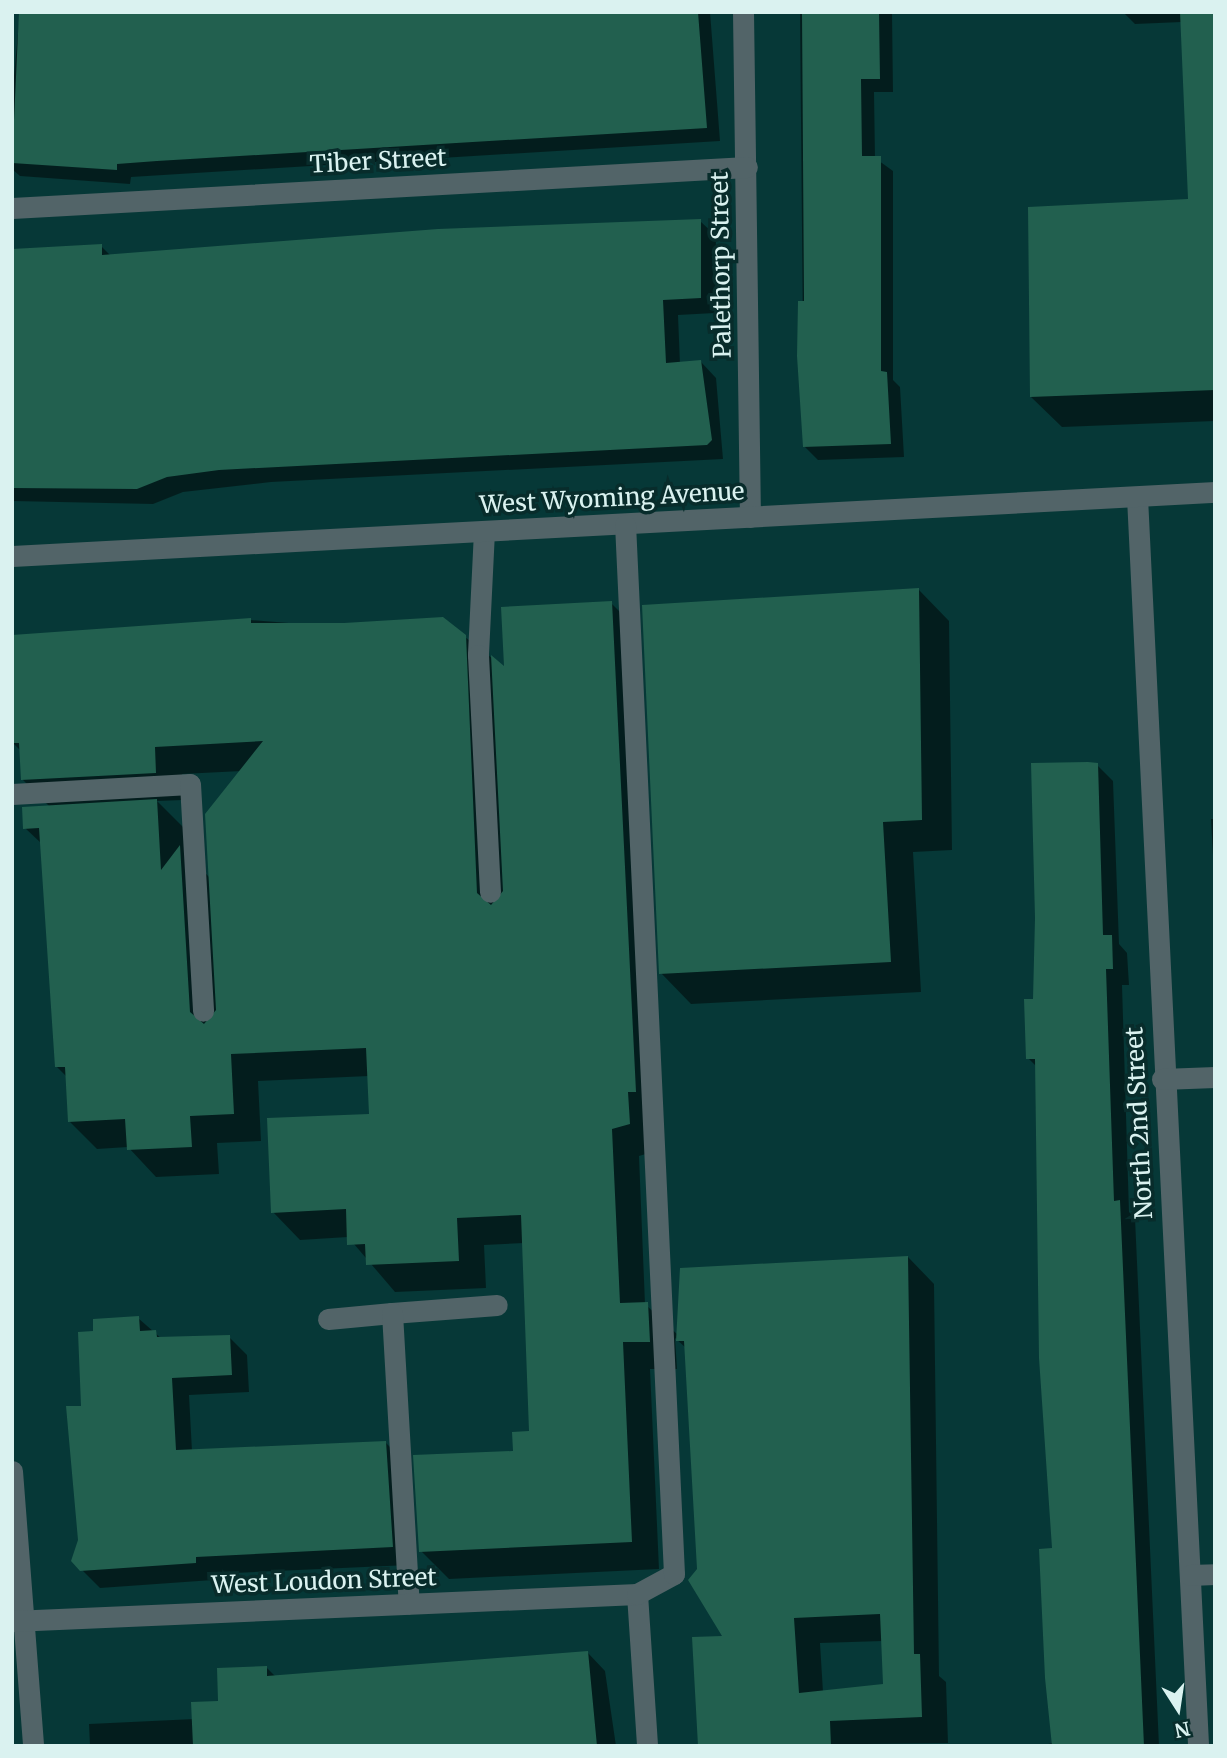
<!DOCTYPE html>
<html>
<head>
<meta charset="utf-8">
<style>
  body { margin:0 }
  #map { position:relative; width:1227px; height:1758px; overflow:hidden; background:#063837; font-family:Merriweather,serif }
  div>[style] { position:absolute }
  .shadow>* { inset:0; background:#0007 }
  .building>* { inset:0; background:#22604f }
  .minor>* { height:21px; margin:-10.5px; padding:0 10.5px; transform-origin:10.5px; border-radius:10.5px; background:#526468 }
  span { translate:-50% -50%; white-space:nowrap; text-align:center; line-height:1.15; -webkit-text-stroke:7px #082c2b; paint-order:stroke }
  .street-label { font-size:24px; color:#daf2f0 }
  .frame { position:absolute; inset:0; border:14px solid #daf2f0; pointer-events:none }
  .north { position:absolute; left:1143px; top:1674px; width:70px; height:70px; -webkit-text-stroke:5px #082c2b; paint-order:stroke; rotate:168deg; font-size:19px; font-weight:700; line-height:28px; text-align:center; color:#daf2f0 }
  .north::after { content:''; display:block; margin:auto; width:24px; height:32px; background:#daf2f0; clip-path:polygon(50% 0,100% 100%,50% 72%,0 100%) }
</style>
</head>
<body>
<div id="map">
  <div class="shadow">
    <i style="clip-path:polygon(20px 12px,710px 12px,720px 141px,131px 177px,130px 184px,20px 176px,12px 169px,12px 97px)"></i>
    <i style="clip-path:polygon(800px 12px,892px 12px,893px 92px,874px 92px,875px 158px,893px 171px,893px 380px,900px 387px,904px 457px,818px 460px,804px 446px)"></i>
    <i style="clip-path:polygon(1123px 12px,1215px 12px,1215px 421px,1062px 427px,1031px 397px,1190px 200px,1182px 22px,1135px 24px)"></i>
    <i style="clip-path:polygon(700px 221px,716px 236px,715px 313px,678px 315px,680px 364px,701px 362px,716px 378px,723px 459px,271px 482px,183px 492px,153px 504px,12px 501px,12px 251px,101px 246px,111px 256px)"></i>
    <i style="clip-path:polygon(919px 590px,949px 621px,952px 850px,913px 852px,921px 992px,691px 1004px,661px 973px)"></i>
    <i style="clip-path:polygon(evenodd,611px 603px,639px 631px,656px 1151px,639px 1156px,645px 1304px,678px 1335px,908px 1257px,934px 1284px,939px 1676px,946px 1682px,948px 1743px,700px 1746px,725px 1637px,699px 1570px,686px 1348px,675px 1338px,677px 1369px,650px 1369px,659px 1569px,449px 1579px,421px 1551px,531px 1432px,524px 1243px,484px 1245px,486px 1288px,395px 1292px,348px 1237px,300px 1240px,273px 1212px,371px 1115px,369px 1076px,258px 1081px,261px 1141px,217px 1143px,219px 1174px,156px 1177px,128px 1147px,97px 1149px,69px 1121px,67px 1077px,57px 1067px,42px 844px,25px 828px,50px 807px,23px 780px,21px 751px,12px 742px,12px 636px,250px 620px,465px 637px,506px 669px,611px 603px,242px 771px,210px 878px,186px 853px,184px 828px,157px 801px,183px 800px,182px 774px,242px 771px,611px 603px,883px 1641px,885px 1686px,823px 1692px,820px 1643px,883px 1641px)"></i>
    <i style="clip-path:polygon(1097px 765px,1113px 781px,1119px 944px,1127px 953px,1129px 985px,1122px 985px,1129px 1212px,1135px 1218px,1159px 1746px,1039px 1746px,1053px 1743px,1054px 1550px,1038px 1068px,1028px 1058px,1035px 1001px)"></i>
    <i style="clip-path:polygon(1211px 819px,1215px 819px,1215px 891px)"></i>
    <i style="clip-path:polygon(138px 1318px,162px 1339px,229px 1337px,247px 1355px,249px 1392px,189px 1395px,192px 1451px,386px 1443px,403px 1460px,409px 1565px,213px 1574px,213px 1580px,100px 1588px,73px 1561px,79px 1540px,83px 1407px,95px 1333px)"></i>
    <i style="clip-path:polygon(588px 1653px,605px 1671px,616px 1746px,90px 1746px,89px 1724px,194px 1719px,266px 1667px,276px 1677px)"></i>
  </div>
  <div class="building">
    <i style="clip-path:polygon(19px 12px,698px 12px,707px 128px,157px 161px,117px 164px,117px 170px,12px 163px)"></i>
    <i style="clip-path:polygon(802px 12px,879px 12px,880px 79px,861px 79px,862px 156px,881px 156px,881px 371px,887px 372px,891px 444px,803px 447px,797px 356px,798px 301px,804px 301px)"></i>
    <i style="clip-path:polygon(1180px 12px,1215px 12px,1215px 390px,1030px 397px,1028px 207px,1188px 199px)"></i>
    <i style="clip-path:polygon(701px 219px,701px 298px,663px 300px,666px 363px,701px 360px,712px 440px,707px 445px,219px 470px,167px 477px,137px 489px,12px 488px,12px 249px,102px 244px,102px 255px,438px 229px)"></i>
    <i style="clip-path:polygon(919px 588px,922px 820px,883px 822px,891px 962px,659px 974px,642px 605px)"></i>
    <i style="clip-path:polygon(612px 601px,636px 1092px,628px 1092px,630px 1124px,612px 1129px,620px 1303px,648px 1302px,650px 1342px,623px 1342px,632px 1542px,419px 1552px,413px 1455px,513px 1451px,512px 1432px,529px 1431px,521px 1215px,457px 1218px,459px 1261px,366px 1265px,365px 1244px,347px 1245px,346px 1209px,271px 1213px,267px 1118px,369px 1114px,366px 1048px,231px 1054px,234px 1114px,190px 1116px,192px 1147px,127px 1150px,125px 1119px,68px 1122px,65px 1067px,55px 1067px,39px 828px,23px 829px,22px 807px,157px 799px,161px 870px,180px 845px,190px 1012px,204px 1024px,216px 1010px,205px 814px,263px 741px,155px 747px,156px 773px,21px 780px,19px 743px,12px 743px,12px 635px,251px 618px,251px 623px,344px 623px,443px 617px,466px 635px,477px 893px,491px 905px,503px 891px,491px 655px,504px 666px,501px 607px)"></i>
    <i style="clip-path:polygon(1088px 762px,1098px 763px,1103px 935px,1112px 935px,1113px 969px,1106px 969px,1114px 1201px,1120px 1200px,1144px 1746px,1052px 1746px,1045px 1678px,1039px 1549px,1052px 1548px,1039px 1358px,1035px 1059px,1026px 1059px,1024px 999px,1033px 999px,1035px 918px,1031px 763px)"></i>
    <i style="clip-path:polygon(evenodd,908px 1256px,914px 1654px,920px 1654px,922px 1717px,830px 1721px,831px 1746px,698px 1746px,692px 1637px,722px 1636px,688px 1580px,697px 1569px,684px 1341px,676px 1341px,680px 1268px,908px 1256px,880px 1614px,883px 1684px,799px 1693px,794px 1618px,880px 1614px)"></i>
    <i style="clip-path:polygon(139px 1316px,140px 1331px,156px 1330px,157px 1337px,230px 1335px,232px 1375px,172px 1378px,176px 1450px,386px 1441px,393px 1547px,196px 1557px,196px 1563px,80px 1571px,71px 1561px,78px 1540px,66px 1406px,81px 1406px,78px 1332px,93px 1331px,93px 1319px)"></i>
    <i style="clip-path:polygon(588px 1651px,597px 1746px,193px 1746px,191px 1702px,218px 1701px,217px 1668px,267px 1666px,267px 1676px)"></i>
  </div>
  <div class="minor">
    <i style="left:743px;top:12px;width:505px;rotate:89.21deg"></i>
    <i style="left:12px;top:208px;width:736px;rotate:-3.19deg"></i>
    <i style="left:1137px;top:497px;width:1250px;rotate:87.2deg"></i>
    <i style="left:484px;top:531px;width:124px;rotate:92.8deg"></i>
    <i style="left:478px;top:655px;width:237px;rotate:87.1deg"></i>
    <i style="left:12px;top:556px;width:1205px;rotate:-3.05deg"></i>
    <i style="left:12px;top:794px;width:178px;rotate:-3.2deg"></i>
    <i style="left:190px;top:784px;width:227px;rotate:86.7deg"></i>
    <i style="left:1162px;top:1079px;width:53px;rotate:-2.2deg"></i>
    <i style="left:392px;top:1313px;width:105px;rotate:-4.4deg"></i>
    <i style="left:328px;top:1319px;width:64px;rotate:-5.4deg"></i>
    <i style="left:392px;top:1313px;width:291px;rotate:86.7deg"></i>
    <i style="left:12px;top:1471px;width:276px;rotate:85.6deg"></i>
    <i style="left:1190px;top:1575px;width:25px;rotate:-2deg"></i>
    <i style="left:637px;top:1594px;width:152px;rotate:86.2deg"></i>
    <i style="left:12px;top:1621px;width:626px;rotate:-2.47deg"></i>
    <i style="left:637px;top:1594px;width:42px;rotate:-28.4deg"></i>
    <i style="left:674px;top:1574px;width:1050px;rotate:-92.67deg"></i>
  </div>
  <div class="street-label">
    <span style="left:378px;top:161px;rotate:-3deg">Tiber Street</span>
    <span style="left:721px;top:265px;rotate:-91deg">Palethorp Street</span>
    <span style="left:612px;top:498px;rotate:-3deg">West Wyoming Avenue</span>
    <span style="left:1139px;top:1123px;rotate:-93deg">North 2nd Street</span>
    <span style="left:324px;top:1581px;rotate:-2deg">West Loudon Street</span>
  </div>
  <div class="frame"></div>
  <div class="north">N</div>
</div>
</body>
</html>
